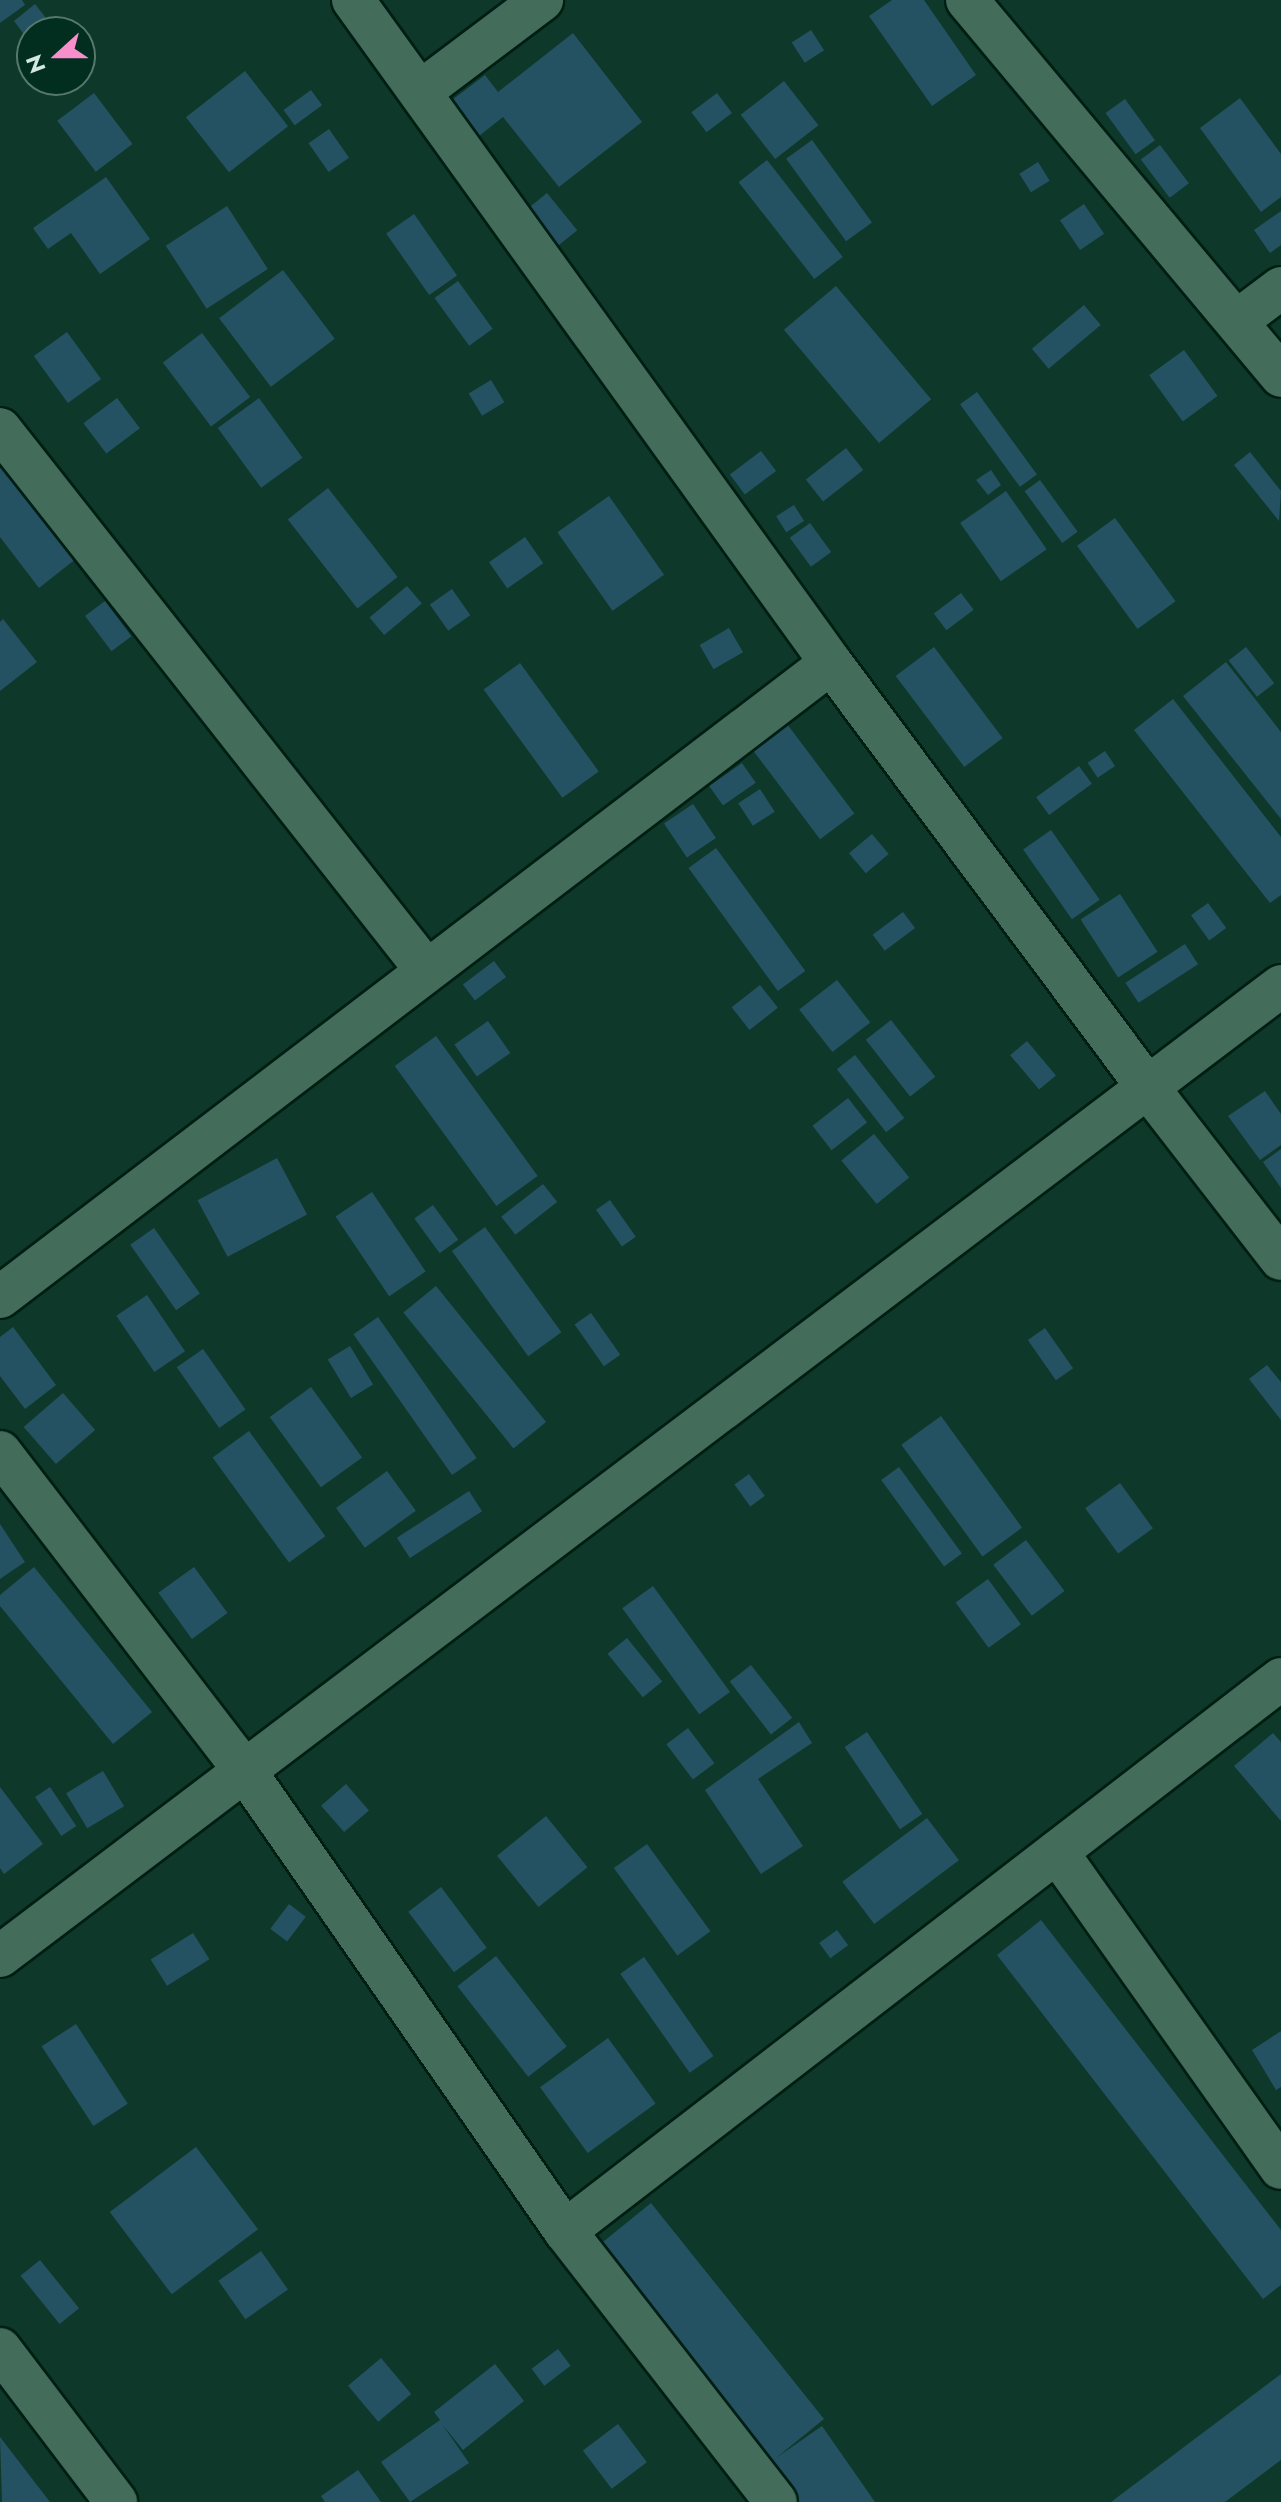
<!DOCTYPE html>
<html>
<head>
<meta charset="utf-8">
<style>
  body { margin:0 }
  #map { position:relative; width:1281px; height:2502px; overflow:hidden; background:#0e3829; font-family:Jost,sans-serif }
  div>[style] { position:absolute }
  .building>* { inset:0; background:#255263; transform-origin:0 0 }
  .roads { filter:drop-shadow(2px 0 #001e13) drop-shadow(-2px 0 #001e13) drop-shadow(0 2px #001e13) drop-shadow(0 -2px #001e13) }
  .street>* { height:42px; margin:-21px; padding:0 21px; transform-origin:21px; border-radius:21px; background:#436c5b }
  span { translate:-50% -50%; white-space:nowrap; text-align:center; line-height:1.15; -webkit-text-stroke:7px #022e20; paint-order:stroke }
  .north { position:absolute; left:16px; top:16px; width:80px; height:80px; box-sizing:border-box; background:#022e20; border:2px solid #56796c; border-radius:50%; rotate:249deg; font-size:22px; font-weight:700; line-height:32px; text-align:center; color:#d3e9df }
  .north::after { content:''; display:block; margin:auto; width:28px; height:36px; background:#f98fca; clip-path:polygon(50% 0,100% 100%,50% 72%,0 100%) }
</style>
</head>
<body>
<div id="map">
  <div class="building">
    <i style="clip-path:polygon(0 0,22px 0,25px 5px,0 23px)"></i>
    <i style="clip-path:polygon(892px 0,924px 0,976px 75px,932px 106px,869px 16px)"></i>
    <i style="clip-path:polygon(35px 4px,57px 32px,32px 32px,32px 45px,14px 21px)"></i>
    <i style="left:811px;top:30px;width:24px;height:23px;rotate:57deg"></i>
    <i style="clip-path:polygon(573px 33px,642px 122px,559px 187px,503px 117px,479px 136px,452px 100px,485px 75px,498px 92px)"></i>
    <i style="left:245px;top:71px;width:70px;height:75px;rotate:52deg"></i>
    <i style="left:784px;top:81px;width:56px;height:55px;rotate:52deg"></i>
    <i style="left:311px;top:90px;width:19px;height:34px;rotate:54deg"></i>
    <i style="left:94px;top:93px;width:64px;height:46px;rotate:53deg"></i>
    <i style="left:717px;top:93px;width:25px;height:32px;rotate:53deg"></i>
    <i style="clip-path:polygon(1240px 98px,1281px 154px,1281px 197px,1261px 212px,1200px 128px)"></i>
    <i style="left:1125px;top:99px;width:51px;height:24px;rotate:54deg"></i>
    <i style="left:329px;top:129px;width:35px;height:25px;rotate:55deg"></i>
    <i style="left:812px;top:140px;width:102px;height:32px;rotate:54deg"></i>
    <i style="left:1160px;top:145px;width:48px;height:24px;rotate:53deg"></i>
    <i style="left:767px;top:160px;width:123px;height:36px;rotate:52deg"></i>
    <i style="left:1038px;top:162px;width:22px;height:22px;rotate:58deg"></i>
    <i style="clip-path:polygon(106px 177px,150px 239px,100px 274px,71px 233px,48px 249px,33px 228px)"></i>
    <i style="left:547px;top:193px;width:48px;height:27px;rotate:51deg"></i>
    <i style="left:1084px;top:204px;width:36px;height:29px;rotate:56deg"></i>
    <i style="left:227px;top:206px;width:75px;height:73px;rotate:57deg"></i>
    <i style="clip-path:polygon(1281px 211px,1281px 245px,1270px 253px,1254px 230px)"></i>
    <i style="left:414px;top:214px;width:75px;height:34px;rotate:55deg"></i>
    <i style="left:283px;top:270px;width:86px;height:80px;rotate:53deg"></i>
    <i style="left:458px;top:281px;width:59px;height:29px;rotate:54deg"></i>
    <i style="left:836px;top:286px;width:148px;height:68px;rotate:50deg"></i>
    <i style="left:1084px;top:305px;width:26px;height:68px;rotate:50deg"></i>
    <i style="left:67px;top:332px;width:58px;height:41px;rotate:54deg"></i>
    <i style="left:202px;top:333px;width:80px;height:49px;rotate:53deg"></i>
    <i style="left:1184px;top:350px;width:57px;height:43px;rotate:54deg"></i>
    <i style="left:491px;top:380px;width:26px;height:26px;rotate:59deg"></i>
    <i style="left:977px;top:392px;width:102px;height:21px;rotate:54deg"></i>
    <i style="left:117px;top:398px;width:38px;height:42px;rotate:53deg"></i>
    <i style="left:259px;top:398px;width:74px;height:51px;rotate:54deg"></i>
    <i style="left:846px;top:448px;width:28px;height:51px;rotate:52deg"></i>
    <i style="left:761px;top:451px;width:25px;height:39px;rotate:53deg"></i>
    <i style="clip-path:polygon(1250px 452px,1281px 491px,1279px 521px,1234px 465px)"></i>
    <i style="clip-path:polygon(0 458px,77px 558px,39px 588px,0 537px)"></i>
    <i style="clip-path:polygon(991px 470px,1001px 485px,988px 495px,976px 480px)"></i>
    <i style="left:1040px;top:480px;width:64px;height:19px;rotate:54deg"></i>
    <i style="left:328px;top:488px;width:113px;height:51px;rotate:52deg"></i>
    <i style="left:1006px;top:491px;width:71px;height:56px;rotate:55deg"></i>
    <i style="left:609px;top:496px;width:96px;height:63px;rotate:55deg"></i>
    <i style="left:794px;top:505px;width:19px;height:21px;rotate:58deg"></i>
    <i style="left:1115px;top:518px;width:103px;height:47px;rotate:54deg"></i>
    <i style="left:810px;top:523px;width:36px;height:25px;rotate:54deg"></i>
    <i style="left:525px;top:537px;width:32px;height:44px;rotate:55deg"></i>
    <i style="left:407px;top:586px;width:23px;height:49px;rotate:50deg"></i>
    <i style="left:452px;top:589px;width:32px;height:27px;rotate:55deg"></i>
    <i style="left:961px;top:593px;width:21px;height:34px;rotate:53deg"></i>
    <i style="left:105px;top:601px;width:44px;height:25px;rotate:53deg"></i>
    <i style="clip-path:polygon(3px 619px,37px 662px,0 691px,0 622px)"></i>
    <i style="left:729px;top:628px;width:28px;height:34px;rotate:60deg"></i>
    <i style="left:934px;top:647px;width:114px;height:48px;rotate:53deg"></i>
    <i style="left:1246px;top:647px;width:46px;height:22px;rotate:52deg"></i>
    <i style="clip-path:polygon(1226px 662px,1281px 732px,1281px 819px,1183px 696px)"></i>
    <i style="left:520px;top:663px;width:134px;height:45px;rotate:54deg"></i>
    <i style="clip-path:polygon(1173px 699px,1281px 837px,1281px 895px,1270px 903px,1134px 730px)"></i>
    <i style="left:787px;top:724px;width:112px;height:43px;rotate:53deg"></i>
    <i style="left:1105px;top:751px;width:18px;height:21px;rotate:56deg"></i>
    <i style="left:742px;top:763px;width:24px;height:40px;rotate:55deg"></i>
    <i style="left:1079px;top:766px;width:22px;height:53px;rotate:54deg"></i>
    <i style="left:760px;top:789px;width:27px;height:26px;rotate:57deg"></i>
    <i style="left:693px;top:804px;width:41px;height:35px;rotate:56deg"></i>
    <i style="left:1051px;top:830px;width:85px;height:34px;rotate:55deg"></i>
    <i style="left:872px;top:834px;width:26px;height:30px;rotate:50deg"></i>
    <i style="left:716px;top:848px;width:152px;height:34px;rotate:54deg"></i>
    <i style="left:1120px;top:894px;width:69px;height:47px;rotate:57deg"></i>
    <i style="left:1208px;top:903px;width:31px;height:21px;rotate:54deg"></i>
    <i style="left:903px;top:912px;width:20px;height:38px;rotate:53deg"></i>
    <i style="left:1185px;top:944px;width:24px;height:71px;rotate:57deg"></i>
    <i style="left:494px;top:961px;width:20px;height:39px;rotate:53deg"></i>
    <i style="left:837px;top:980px;width:54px;height:48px;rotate:52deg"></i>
    <i style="left:760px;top:985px;width:29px;height:36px;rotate:52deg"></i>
    <i style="left:891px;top:1020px;width:72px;height:32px;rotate:52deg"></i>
    <i style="left:488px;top:1021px;width:39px;height:41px;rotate:55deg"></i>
    <i style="left:436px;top:1036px;width:173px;height:51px;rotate:54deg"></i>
    <i style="left:1027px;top:1041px;width:45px;height:22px;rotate:50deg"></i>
    <i style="left:855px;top:1055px;width:80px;height:23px;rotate:52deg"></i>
    <i style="clip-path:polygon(1265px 1091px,1281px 1114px,1281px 1145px,1260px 1160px,1228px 1116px)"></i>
    <i style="left:848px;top:1098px;width:31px;height:45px;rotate:52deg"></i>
    <i style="left:874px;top:1134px;width:56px;height:42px;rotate:51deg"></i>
    <i style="clip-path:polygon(1281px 1149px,1281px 1188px,1263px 1162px)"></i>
    <i style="left:277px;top:1158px;width:64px;height:90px;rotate:62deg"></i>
    <i style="left:543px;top:1184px;width:23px;height:53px;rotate:52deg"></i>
    <i style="left:372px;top:1192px;width:96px;height:44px;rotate:56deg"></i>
    <i style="left:610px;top:1200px;width:45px;height:17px;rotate:55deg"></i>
    <i style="left:433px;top:1205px;width:43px;height:23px;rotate:54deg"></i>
    <i style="left:485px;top:1227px;width:130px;height:41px;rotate:54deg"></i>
    <i style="left:154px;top:1228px;width:80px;height:29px;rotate:55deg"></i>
    <i style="left:436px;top:1286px;width:175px;height:42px;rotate:51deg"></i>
    <i style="left:147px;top:1295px;width:68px;height:37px;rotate:56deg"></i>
    <i style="left:591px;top:1313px;width:51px;height:20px;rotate:55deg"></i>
    <i style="left:378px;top:1317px;width:172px;height:30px;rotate:55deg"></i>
    <i style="clip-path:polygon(13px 1327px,56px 1385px,25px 1409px,0 1376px,0 1337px)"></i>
    <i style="left:1045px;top:1328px;width:49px;height:21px;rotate:55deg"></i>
    <i style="left:350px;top:1346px;width:45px;height:26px;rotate:59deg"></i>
    <i style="left:203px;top:1349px;width:74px;height:32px;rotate:55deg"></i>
    <i style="clip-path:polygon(1267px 1365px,1281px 1382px,1281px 1420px,1249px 1379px)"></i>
    <i style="left:311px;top:1387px;width:87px;height:51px;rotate:54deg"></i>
    <i style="left:63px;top:1393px;width:49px;height:52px;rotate:49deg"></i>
    <i style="left:941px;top:1416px;width:138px;height:49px;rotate:54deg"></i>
    <i style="left:249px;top:1431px;width:130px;height:45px;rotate:54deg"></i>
    <i style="left:899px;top:1467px;width:107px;height:22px;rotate:54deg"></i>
    <i style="left:387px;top:1471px;width:49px;height:63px;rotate:54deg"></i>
    <i style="left:749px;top:1474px;width:27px;height:18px;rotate:54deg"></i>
    <i style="left:1120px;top:1483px;width:56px;height:43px;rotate:54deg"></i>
    <i style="left:469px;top:1491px;width:24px;height:86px;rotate:57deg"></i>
    <i style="clip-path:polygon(0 1524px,25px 1562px,0 1579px)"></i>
    <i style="left:1026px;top:1540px;width:64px;height:41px;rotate:53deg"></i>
    <i style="clip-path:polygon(34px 1567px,152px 1712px,113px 1744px,0 1606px,0 1595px)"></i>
    <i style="left:194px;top:1567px;width:57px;height:44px;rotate:54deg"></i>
    <i style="left:988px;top:1579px;width:56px;height:40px;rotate:54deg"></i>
    <i style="left:653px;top:1586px;width:131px;height:38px;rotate:54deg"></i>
    <i style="left:627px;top:1638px;width:56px;height:25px;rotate:51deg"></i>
    <i style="left:751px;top:1665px;width:67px;height:27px;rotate:52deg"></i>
    <i style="clip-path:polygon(799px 1722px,812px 1743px,758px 1779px,803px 1846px,761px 1874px,705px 1790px)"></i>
    <i style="left:688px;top:1728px;width:44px;height:27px;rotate:53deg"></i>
    <i style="left:867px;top:1732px;width:99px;height:27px;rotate:56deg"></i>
    <i style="clip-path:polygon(1273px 1733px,1281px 1742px,1281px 1821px,1234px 1766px)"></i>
    <i style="left:103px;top:1771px;width:41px;height:43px;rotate:59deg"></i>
    <i style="left:346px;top:1784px;width:35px;height:33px;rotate:49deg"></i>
    <i style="clip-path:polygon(0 1787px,43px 1844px,4px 1874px,0 1868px)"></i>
    <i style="left:50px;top:1787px;width:47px;height:18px;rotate:56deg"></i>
    <i style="left:546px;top:1816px;width:66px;height:63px;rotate:51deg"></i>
    <i style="left:927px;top:1818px;width:53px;height:106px;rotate:53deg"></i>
    <i style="left:647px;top:1844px;width:108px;height:41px;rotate:54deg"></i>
    <i style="left:441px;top:1887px;width:76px;height:41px;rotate:53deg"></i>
    <i style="left:289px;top:1904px;width:21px;height:31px;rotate:37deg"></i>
    <i style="clip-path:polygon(1041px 1920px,1281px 2230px,1281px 2285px,1263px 2299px,997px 1955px)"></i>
    <i style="left:837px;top:1930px;width:19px;height:22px;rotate:54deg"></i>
    <i style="left:193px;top:1933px;width:31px;height:50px;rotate:58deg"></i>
    <i style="left:496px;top:1956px;width:115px;height:49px;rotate:52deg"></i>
    <i style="left:644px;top:1957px;width:121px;height:29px;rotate:55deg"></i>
    <i style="left:76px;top:2024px;width:95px;height:41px;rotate:57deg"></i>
    <i style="clip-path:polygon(1281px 2031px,1281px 2087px,1276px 2090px,1252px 2050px)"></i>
    <i style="left:608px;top:2038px;width:81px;height:84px;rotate:54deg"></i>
    <i style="left:196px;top:2147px;width:103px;height:108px;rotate:53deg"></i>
    <i style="clip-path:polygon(651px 2203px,824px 2419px,776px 2458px,822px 2426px,875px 2502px,791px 2502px,593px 2250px)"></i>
    <i style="left:261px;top:2251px;width:47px;height:52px;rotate:55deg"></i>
    <i style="left:40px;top:2260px;width:62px;height:25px;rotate:51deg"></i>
    <i style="left:558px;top:2349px;width:21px;height:33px;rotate:53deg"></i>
    <i style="left:381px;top:2358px;width:47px;height:43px;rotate:50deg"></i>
    <i style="clip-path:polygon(495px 2364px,524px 2401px,463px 2450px,442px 2424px,469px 2463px,410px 2502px,381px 2462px,440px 2420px,434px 2412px)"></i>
    <i style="clip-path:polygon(1281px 2374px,1281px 2460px,1225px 2502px,1111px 2502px)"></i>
    <i style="left:618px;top:2424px;width:48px;height:44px;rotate:53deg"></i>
    <i style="clip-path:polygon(0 2437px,50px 2502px,2px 2502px)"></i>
    <i style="clip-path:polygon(358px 2470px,381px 2502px,325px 2502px,321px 2496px)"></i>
  </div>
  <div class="roads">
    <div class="street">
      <i style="left:353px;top:0;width:817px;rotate:54.21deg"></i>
      <i style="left:831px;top:663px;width:532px;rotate:53.26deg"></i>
      <i style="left:1149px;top:1089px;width:215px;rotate:52.2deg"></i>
      <i style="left:967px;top:0;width:490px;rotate:50.1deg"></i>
      <i style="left:420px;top:92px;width:153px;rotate:-37deg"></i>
      <i style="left:1237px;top:321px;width:55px;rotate:-36.9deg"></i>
      <i style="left:0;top:429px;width:689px;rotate:51.78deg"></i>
      <i style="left:0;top:1297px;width:1045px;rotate:-37.34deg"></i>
      <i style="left:0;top:1452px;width:402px;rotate:52.5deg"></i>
      <i style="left:245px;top:1771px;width:560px;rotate:55.18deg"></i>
      <i style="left:565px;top:2231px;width:343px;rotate:52.1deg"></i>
      <i style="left:1057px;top:1852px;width:387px;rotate:54.7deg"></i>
      <i style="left:0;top:1956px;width:1607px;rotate:-37.13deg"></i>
      <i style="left:565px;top:2231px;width:904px;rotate:-37.63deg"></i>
      <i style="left:0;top:2349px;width:192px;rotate:52.8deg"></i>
    </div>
  </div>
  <div class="north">N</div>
</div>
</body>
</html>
